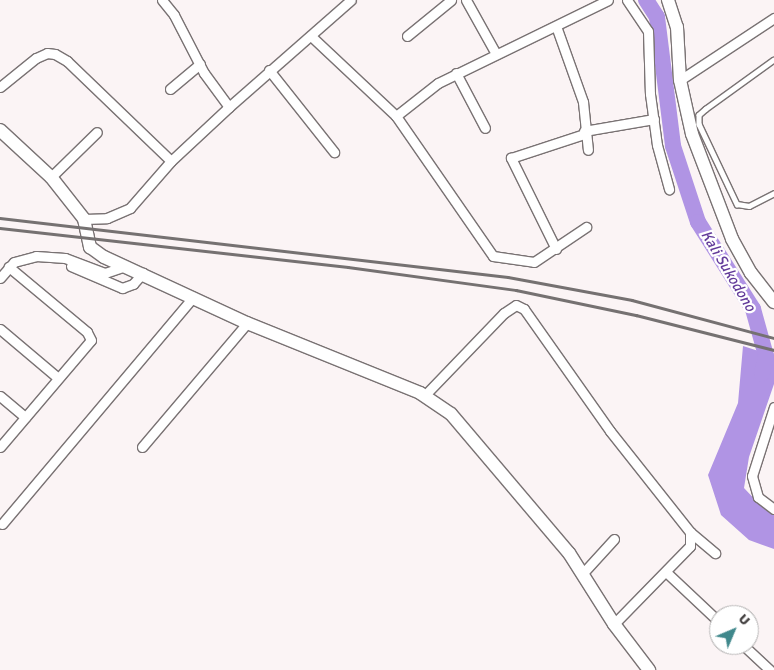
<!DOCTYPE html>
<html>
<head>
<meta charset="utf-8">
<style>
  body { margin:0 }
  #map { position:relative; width:774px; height:670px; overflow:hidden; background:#fbf4f5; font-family:Signika,sans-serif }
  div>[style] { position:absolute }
  .water>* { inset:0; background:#b094e4 }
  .river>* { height:16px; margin:-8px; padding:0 8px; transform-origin:8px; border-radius:8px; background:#b094e4 }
  .roads { filter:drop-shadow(1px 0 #797273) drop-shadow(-1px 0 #797273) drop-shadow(0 1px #797273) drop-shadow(0 -1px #797273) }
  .lane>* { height:4.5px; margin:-2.25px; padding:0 2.25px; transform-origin:2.25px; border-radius:2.25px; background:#fff }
  .street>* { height:9px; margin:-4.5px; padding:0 4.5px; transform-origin:4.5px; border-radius:4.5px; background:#fff }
  .secondary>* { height:12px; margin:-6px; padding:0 6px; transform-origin:6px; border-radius:6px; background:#fff }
  .rail>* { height:2.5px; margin:-1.25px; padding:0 1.25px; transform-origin:1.25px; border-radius:1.25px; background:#757171 }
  span { translate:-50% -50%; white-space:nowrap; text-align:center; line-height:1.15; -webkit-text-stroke:4.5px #fff; paint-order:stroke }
  .water-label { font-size:15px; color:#633c9a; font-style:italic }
  .north { position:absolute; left:709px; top:605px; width:50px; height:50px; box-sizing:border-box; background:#fff; border:1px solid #afaeae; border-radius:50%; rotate:45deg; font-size:14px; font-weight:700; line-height:20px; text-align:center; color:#373434 }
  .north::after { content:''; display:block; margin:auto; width:18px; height:22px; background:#40888c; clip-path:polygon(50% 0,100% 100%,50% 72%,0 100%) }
</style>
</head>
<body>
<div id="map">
  <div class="water">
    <i style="clip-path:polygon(743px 346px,774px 356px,774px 384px,749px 457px,744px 488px,763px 508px,774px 514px,774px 549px,749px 540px,721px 515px,708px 475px,738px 403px)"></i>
  </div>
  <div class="river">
    <i style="left:646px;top:0;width:20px;rotate:57deg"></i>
    <i style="left:657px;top:17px;width:130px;rotate:82.9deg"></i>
    <i style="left:673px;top:146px;width:80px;rotate:71.8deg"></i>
    <i style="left:698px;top:222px;width:103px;rotate:57.7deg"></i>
    <i style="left:753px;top:309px;width:49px;rotate:74.5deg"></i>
    <i style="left:766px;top:356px;width:18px;rotate:103deg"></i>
  </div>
  <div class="roads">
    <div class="lane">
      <i style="left:774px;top:60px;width:84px;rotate:144.2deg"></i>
      <i style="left:706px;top:109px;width:9px;rotate:139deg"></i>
      <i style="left:699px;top:115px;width:9px;rotate:90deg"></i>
      <i style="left:699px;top:124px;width:89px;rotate:64.6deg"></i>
      <i style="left:737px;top:204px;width:12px;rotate:9deg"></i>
      <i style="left:749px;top:206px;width:28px;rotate:-27deg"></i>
    </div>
    <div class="street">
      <i style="left:162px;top:0;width:19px;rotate:51deg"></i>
      <i style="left:174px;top:15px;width:65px;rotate:62.7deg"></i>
      <i style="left:204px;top:73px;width:42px;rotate:53.7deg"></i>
      <i style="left:466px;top:0;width:62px;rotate:60.9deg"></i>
      <i style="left:627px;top:0;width:37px;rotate:56deg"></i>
      <i style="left:648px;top:31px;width:63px;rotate:88.2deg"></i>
      <i style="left:650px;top:94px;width:51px;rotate:82.2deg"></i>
      <i style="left:657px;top:145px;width:46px;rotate:74.7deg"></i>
      <i style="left:556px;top:26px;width:81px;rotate:70.4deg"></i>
      <i style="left:583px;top:102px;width:48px;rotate:84.1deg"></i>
      <i style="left:407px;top:36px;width:57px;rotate:-39.3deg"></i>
      <i style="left:312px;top:37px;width:115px;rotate:43.2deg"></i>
      <i style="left:396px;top:116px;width:170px;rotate:55.3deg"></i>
      <i style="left:493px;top:256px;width:41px;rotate:8.3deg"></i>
      <i style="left:534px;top:262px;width:63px;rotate:-33.9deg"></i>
      <i style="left:269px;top:70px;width:105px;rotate:51.6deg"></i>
      <i style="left:456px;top:73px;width:62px;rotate:62.2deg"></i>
      <i style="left:680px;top:80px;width:113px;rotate:-33.4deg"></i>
      <i style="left:0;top:87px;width:46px;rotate:-38.9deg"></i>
      <i style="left:36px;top:58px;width:12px;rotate:-24deg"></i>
      <i style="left:47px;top:53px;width:8px;rotate:7deg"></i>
      <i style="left:55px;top:54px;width:14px;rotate:30deg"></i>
      <i style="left:67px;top:61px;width:144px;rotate:43.9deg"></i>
      <i style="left:170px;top:89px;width:39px;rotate:-40deg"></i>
      <i style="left:396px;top:116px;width:53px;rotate:-38.2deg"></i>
      <i style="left:438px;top:83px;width:189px;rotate:-26deg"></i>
      <i style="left:584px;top:131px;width:71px;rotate:-9.7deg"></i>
      <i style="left:51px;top:177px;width:64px;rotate:-44.4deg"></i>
      <i style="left:84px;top:219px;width:23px;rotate:-2deg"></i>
      <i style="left:107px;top:218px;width:25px;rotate:-23deg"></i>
      <i style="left:130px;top:208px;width:62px;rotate:-48.9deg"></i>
      <i style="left:171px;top:161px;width:79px;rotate:-43deg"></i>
      <i style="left:229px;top:107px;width:162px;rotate:-41.3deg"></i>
      <i style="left:556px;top:249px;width:102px;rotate:-116.3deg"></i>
      <i style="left:511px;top:158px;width:77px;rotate:-18.2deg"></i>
      <i style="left:71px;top:266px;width:56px;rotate:23.3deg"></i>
      <i style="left:122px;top:288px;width:12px;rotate:-20deg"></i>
      <i style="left:133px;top:284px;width:15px;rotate:-48deg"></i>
      <i style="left:0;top:278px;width:21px;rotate:-49deg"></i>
      <i style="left:14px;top:262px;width:23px;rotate:-15deg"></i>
      <i style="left:36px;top:256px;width:29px;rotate:4deg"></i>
      <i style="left:65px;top:258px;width:43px;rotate:20.6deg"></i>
      <i style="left:105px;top:273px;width:21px;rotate:-19deg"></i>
      <i style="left:0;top:329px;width:76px;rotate:40.2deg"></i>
      <i style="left:0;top:396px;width:33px;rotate:40deg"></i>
      <i style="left:424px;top:396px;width:115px;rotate:-46.1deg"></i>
      <i style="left:504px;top:313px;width:14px;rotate:-34deg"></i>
      <i style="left:516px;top:305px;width:9px;rotate:27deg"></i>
      <i style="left:524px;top:309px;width:149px;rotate:54.8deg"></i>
      <i style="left:610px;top:431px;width:129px;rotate:51.6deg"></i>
      <i style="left:690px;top:532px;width:14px;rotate:90deg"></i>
      <i style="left:690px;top:546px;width:109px;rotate:134.3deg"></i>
      <i style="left:774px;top:407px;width:72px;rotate:107.7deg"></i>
      <i style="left:752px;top:476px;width:22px;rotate:74deg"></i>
      <i style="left:758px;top:497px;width:20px;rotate:37deg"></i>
      <i style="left:0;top:447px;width:140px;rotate:-49.6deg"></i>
      <i style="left:91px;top:340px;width:9px;rotate:-117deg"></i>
      <i style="left:87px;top:332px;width:102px;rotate:-140.2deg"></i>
      <i style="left:142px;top:447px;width:162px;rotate:-49.7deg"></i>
      <i style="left:2px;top:524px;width:297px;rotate:-49.9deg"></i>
      <i style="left:690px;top:532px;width:33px;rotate:40deg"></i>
      <i style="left:666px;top:572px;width:73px;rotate:43.3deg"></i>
      <i style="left:583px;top:573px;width:46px;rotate:-47.6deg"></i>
      <i style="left:743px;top:645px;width:37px;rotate:43deg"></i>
    </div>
    <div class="secondary">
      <i style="left:668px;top:0;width:28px;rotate:72deg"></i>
      <i style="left:677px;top:27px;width:53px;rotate:86.8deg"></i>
      <i style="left:680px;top:80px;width:55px;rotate:77.5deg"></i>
      <i style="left:692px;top:134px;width:112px;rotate:69.1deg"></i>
      <i style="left:732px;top:239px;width:39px;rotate:61deg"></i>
      <i style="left:751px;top:273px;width:37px;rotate:52deg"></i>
      <i style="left:0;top:130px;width:69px;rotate:42.7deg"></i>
      <i style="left:51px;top:177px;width:53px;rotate:51.8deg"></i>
      <i style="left:84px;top:219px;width:29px;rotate:78deg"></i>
      <i style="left:90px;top:247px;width:17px;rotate:36deg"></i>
      <i style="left:104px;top:257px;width:157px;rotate:24.8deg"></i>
      <i style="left:247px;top:323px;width:187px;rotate:22deg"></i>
      <i style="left:420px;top:393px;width:37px;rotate:34deg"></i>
      <i style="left:451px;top:414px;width:182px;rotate:49.7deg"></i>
      <i style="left:569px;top:553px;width:84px;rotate:57.6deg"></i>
      <i style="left:614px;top:624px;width:58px;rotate:52.7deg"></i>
    </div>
  </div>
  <div class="rail">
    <i style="left:0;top:218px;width:511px;rotate:6.62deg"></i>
    <i style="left:508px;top:277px;width:126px;rotate:10.5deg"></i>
    <i style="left:632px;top:300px;width:147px;rotate:15deg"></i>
    <i style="left:0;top:228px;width:350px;rotate:6.4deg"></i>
    <i style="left:348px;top:267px;width:170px;rotate:7.8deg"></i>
    <i style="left:516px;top:290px;width:123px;rotate:11.8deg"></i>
    <i style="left:636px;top:315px;width:142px;rotate:14.2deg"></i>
  </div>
  <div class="water-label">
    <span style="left:728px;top:271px;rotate:59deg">Kali Sukodono</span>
  </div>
  <div class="north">U</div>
</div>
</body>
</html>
